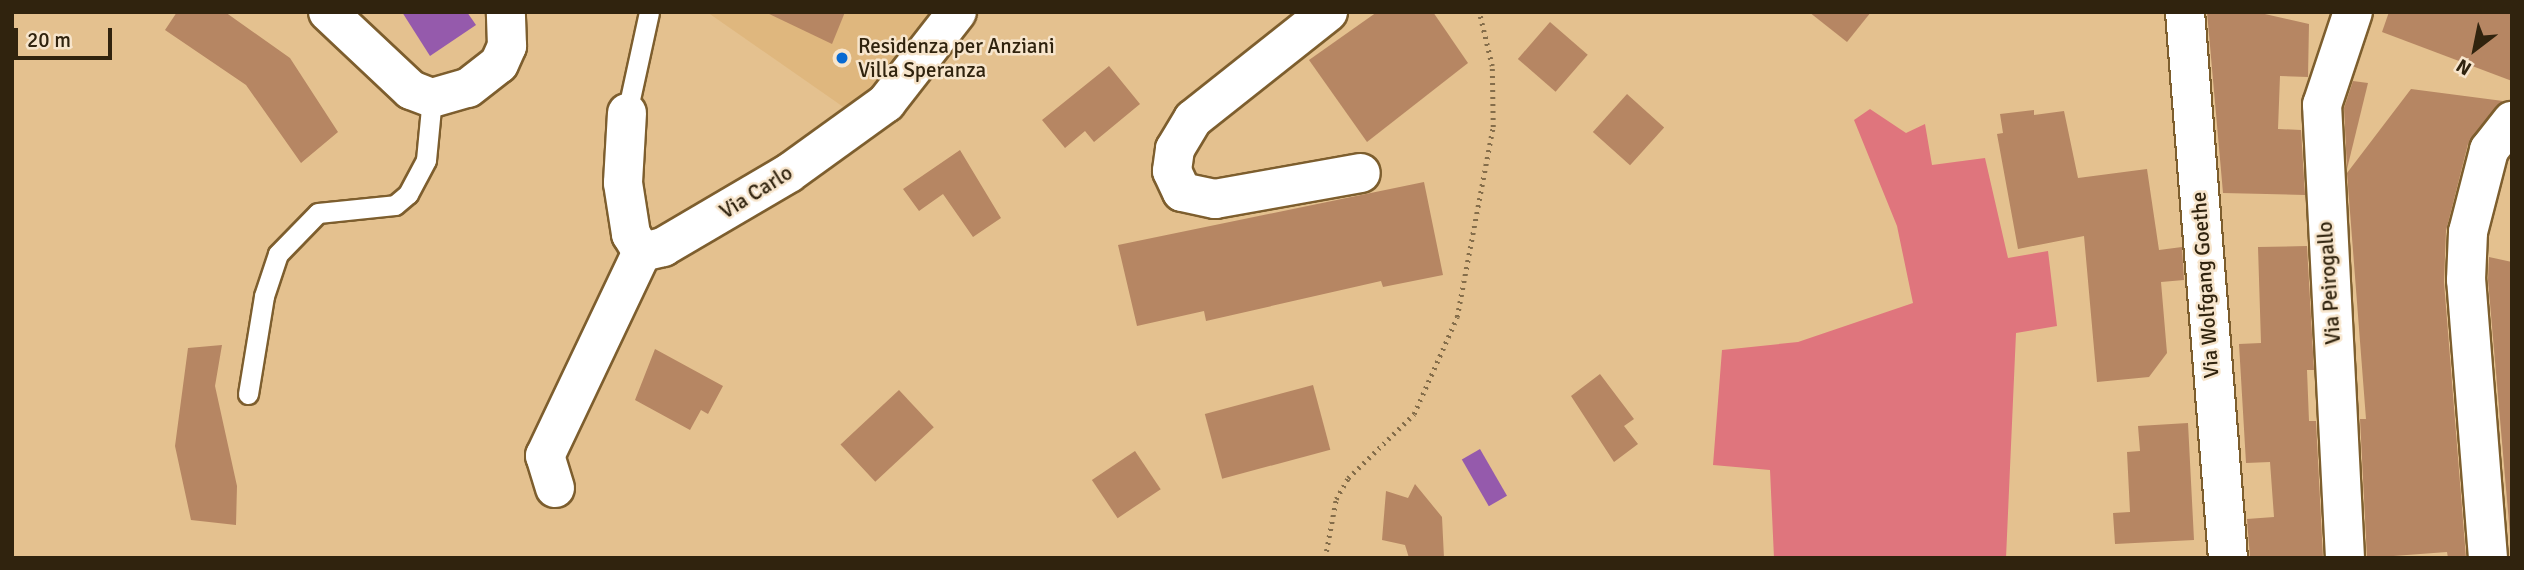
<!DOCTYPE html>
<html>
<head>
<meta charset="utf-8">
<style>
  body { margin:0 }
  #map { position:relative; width:2524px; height:570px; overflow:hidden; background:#e4c18f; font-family:Signika,sans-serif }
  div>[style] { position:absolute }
  .built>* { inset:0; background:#dfb77e }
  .green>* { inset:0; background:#df757d }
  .water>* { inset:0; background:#955aac; transform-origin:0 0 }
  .building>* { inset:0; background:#b68663; transform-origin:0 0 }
  .path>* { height:4.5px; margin-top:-2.25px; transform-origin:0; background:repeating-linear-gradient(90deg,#846d4a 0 2px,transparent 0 7px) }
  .roads { filter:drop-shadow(2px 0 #7d5e2e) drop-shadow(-2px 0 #7d5e2e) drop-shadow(0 2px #7d5e2e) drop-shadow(0 -2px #7d5e2e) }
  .lane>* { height:19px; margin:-9.5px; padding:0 9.5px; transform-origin:9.5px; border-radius:9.5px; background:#fff }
  .street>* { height:38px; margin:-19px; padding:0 19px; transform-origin:19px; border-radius:19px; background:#fff }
  .dots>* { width:19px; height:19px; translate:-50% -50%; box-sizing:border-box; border:4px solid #f7e5cc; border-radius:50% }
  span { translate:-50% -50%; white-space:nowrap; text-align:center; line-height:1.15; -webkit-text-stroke:5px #f7e5cc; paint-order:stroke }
  .poi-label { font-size:21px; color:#30230e }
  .left { translate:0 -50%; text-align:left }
  .street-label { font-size:21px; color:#30230e }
  .frame { position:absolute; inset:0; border:14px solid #30230e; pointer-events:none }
  .north { position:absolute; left:2440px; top:14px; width:70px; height:70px; -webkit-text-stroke:5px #f7e5cc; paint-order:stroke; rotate:212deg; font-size:19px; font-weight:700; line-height:28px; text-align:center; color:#30230e }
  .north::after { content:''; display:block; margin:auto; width:24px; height:32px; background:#30230e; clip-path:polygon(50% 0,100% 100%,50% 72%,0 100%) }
  .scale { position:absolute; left:14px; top:28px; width:98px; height:32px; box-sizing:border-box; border:4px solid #30230e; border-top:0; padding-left:9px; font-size:21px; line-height:24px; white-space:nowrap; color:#30230e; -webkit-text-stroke:5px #f7e5cc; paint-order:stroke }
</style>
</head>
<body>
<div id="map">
  <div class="built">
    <i style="clip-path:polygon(707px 12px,943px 12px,852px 113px)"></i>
  </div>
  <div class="green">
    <i style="clip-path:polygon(1870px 109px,1906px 133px,1925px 124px,1932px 165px,1985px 158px,2008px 258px,2048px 251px,2057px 326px,2016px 333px,2006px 558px,1774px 558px,1770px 470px,1713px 465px,1722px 350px,1798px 342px,1913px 303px,1897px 226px,1854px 120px)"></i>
  </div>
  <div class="water">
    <i style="clip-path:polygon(402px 12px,467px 12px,476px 25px,430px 56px)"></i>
    <i style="left:1480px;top:449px;width:54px;height:21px;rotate:60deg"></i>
  </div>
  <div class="building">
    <i style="clip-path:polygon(177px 12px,225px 12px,290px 58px,338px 132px,301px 163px,246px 85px,165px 30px)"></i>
    <i style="clip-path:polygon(765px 12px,845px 12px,832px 44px)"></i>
    <i style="clip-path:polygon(1377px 12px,1433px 12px,1468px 63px,1367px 142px,1309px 60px)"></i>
    <i style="clip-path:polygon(1809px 12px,1871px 12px,1847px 42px)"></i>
    <i style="clip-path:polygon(2207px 12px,2256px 12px,2309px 24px,2308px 77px,2280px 76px,2278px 129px,2301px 130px,2305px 195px,2223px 193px)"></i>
    <i style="clip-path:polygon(2389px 12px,2512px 12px,2512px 81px,2382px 32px)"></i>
    <i style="left:1550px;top:22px;width:50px;height:49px;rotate:41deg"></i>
    <i style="clip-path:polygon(1109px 66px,1140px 104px,1094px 142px,1085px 131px,1065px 148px,1042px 120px)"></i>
    <i style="clip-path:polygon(2353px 81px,2368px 83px,2347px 169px,2344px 108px)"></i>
    <i style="clip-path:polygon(2411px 89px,2503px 101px,2468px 144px,2446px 231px,2444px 282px,2466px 558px,2448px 558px,2447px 552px,2367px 558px,2360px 419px,2366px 419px,2347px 173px)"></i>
    <i style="left:1627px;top:94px;width:50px;height:51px;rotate:42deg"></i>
    <i style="clip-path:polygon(2034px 110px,2034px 115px,2064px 111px,2078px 178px,2147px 169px,2159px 250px,2182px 247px,2184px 280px,2161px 282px,2167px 353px,2149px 377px,2097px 382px,2084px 236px,2018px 249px,1997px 134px,2003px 133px,2000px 114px)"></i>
    <i style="clip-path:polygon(960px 150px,1001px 218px,973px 237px,943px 194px,919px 211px,903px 189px)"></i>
    <i style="clip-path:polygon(1424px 182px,1443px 275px,1383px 287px,1381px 281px,1206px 321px,1204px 311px,1137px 326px,1118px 245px)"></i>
    <i style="clip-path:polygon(2307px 246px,2314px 370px,2307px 370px,2309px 421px,2316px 421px,2323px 558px,2250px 558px,2247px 519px,2274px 517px,2270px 462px,2246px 463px,2239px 344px,2261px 343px,2258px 247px)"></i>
    <i style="clip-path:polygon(2489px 257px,2512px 262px,2512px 558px,2488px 280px)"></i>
    <i style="clip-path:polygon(222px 345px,215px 386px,237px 486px,236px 525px,191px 520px,175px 446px,188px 348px)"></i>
    <i style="clip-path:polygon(655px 349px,723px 386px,708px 414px,701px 410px,690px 430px,635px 400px)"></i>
    <i style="clip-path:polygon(1600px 374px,1634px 419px,1624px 426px,1638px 444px,1614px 462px,1571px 396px)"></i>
    <i style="left:1313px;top:385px;width:67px;height:112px;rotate:75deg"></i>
    <i style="left:899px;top:390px;width:51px;height:80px;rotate:47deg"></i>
    <i style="clip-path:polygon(2188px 423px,2194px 540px,2115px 544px,2113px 513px,2130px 512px,2127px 452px,2140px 451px,2138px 426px)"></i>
    <i style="left:1135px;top:451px;width:46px;height:52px;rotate:56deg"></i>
    <i style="clip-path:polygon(1415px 484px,1442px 517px,1444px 558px,1409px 558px,1405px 545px,1382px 540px,1386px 491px,1408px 498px)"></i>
  </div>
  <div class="path">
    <i style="left:1325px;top:558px;width:60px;rotate:-79.4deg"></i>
    <i style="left:1336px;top:499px;width:24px;rotate:-60deg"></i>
    <i style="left:1348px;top:478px;width:92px;rotate:-44.1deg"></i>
    <i style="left:1414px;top:414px;width:106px;rotate:-66.1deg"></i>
    <i style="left:1457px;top:317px;width:193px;rotate:-79.3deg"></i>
    <i style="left:1493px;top:127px;width:61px;rotate:-90.9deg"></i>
    <i style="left:1492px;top:66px;width:56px;rotate:-103.5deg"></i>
  </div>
  <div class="roads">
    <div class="lane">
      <i style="left:627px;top:113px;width:103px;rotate:-77.7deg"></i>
      <i style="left:248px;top:394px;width:99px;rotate:-80.7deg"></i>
      <i style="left:264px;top:296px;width:44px;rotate:-71.6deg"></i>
      <i style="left:278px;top:254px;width:57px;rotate:-45.7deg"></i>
      <i style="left:318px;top:213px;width:77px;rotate:-5.9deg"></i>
      <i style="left:395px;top:205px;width:17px;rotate:-40deg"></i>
      <i style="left:408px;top:194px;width:38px;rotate:-62deg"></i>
      <i style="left:426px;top:160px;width:62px;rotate:-84.5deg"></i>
    </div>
    <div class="street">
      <i style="left:328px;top:12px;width:114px;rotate:43.2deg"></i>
      <i style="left:411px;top:90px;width:22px;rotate:21deg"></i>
      <i style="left:432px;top:98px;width:37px;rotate:-16deg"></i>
      <i style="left:468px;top:88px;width:39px;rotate:-38deg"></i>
      <i style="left:499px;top:64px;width:20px;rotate:-66deg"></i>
      <i style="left:507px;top:46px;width:34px;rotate:-92deg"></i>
      <i style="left:1328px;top:12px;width:172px;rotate:141.6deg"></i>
      <i style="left:1193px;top:119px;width:35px;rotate:121deg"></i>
      <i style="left:1175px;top:149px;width:22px;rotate:98deg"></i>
      <i style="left:1172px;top:171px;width:23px;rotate:65deg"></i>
      <i style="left:1182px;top:192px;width:34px;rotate:12deg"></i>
      <i style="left:1215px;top:199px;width:148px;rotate:-10.1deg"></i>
      <i style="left:2185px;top:12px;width:548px;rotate:85.5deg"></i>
      <i style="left:627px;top:113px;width:70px;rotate:93.3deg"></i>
      <i style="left:623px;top:183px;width:52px;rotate:81.1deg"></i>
      <i style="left:631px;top:234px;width:21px;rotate:59deg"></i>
      <i style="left:642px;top:252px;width:22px;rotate:-13deg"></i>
      <i style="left:663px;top:247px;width:146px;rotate:-30.4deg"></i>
      <i style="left:789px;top:173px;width:120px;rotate:-35.8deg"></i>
      <i style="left:886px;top:103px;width:115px;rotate:-52deg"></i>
      <i style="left:555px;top:488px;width:34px;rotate:-107deg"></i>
      <i style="left:545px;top:456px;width:226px;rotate:-64.6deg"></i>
      <i style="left:2345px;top:558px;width:454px;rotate:-92.9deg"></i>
      <i style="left:2322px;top:105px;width:98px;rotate:-71.6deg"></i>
      <i style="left:2488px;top:558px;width:279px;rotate:-94.5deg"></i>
      <i style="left:2466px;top:280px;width:48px;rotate:-87.6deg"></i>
      <i style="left:2468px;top:232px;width:85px;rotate:-75.6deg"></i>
      <i style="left:2489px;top:150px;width:37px;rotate:-52deg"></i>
    </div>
  </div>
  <div class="dots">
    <i style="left:842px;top:58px;background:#086ad2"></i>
  </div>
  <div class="poi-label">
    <span class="left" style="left:858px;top:58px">Residenza per Anziani<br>Villa Speranza</span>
  </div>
  <div class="street-label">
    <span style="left:756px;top:192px;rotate:-32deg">Via Carlo</span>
    <span style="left:2329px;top:283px;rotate:-94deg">Via Peirogallo</span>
    <span style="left:2205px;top:285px;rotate:-94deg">Via Wolfgang Goethe</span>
  </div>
  <div class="frame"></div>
  <div class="north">N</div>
  <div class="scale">20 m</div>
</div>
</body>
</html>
